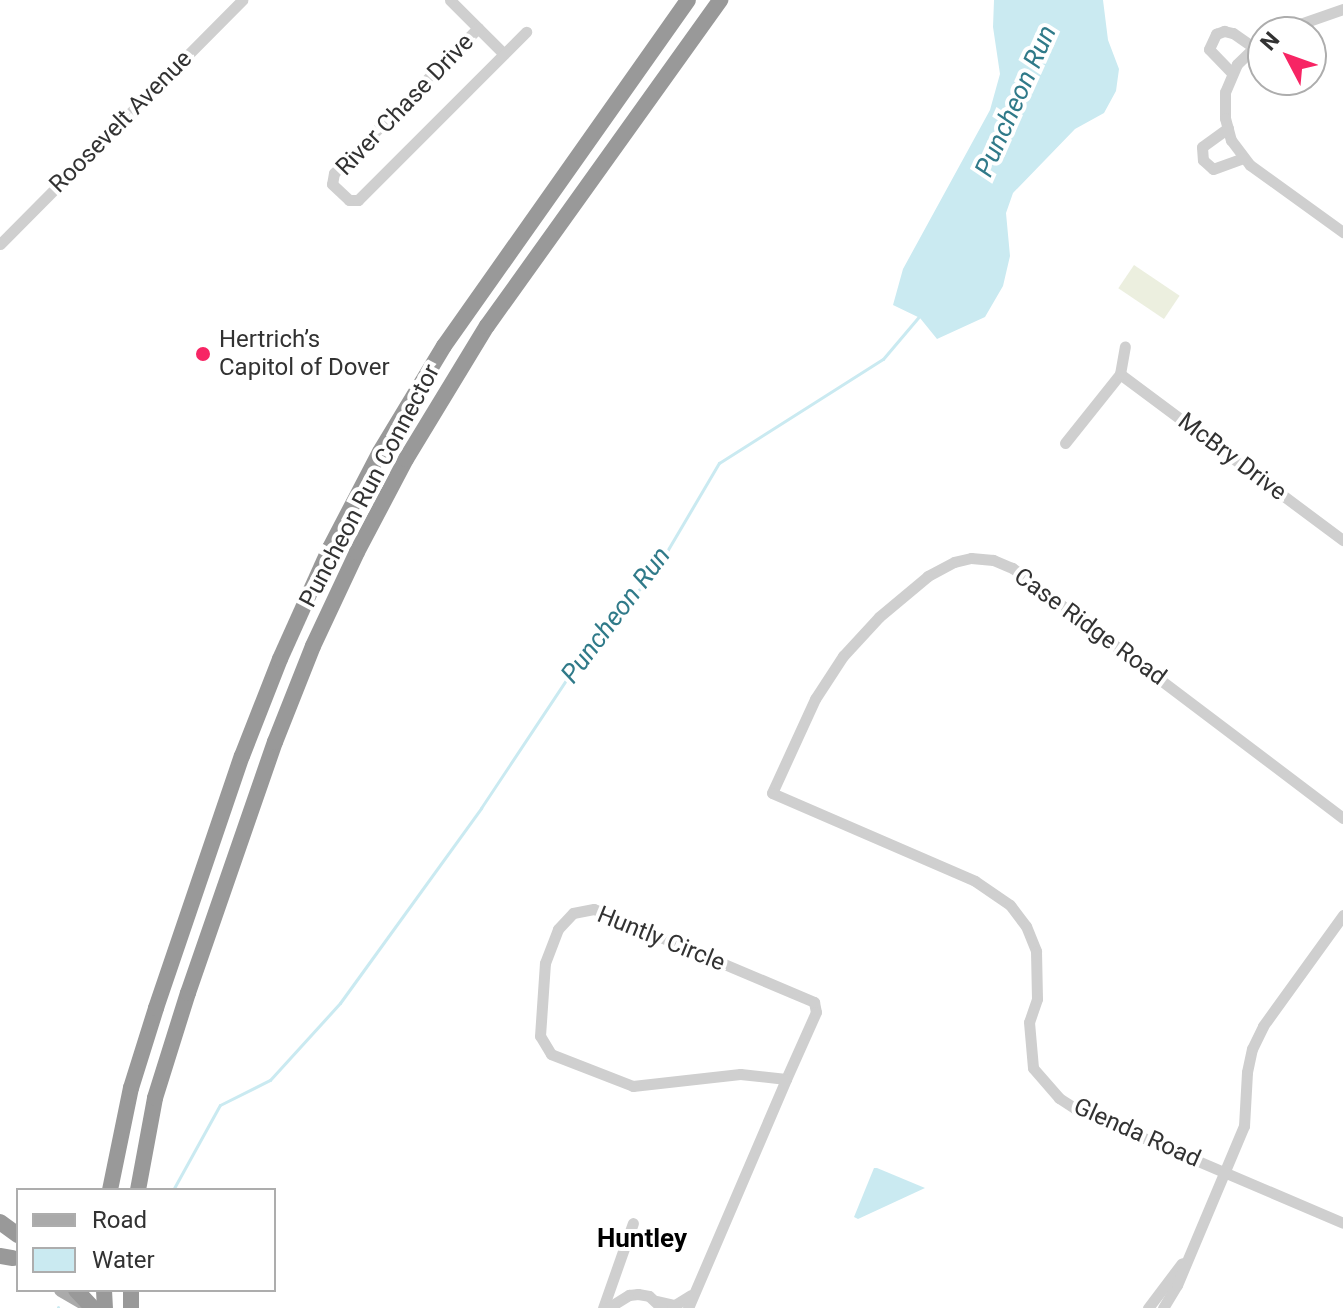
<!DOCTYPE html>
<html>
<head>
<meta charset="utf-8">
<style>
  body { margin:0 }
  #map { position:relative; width:1343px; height:1308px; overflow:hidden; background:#fff; font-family:Roboto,sans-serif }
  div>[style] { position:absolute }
  .green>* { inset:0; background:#ecefdf; transform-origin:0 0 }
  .water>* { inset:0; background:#caeaf1 }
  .stream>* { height:3px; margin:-1.5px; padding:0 1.5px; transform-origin:1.5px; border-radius:1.5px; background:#caeaf1 }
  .minor>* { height:11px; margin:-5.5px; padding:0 5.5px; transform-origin:5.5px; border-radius:5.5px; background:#cfcfcf }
  .major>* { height:14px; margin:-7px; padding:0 7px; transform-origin:7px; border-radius:7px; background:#aaa }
  .highway>* { height:16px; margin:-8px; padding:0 8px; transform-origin:8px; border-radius:8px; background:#999 }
  .dots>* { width:22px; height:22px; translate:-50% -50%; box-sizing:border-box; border:4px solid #fff; border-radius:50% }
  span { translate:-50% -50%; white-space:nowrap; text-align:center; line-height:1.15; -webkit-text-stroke:8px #fff; paint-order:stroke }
  .street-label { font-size:24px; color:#323232 }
  .poi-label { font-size:24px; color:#323232 }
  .left { translate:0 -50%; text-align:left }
  .water-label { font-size:26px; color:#307a89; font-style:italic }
  .neighbourhood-label { font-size:26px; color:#000; font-weight:700 }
  .legend { position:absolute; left:16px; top:1188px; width:260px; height:104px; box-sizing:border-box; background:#fff; border:2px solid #adadad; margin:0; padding:10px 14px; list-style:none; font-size:24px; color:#323232 }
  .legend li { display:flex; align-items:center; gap:16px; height:40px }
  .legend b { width:40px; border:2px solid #adadad }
  .north { position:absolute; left:1247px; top:16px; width:80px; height:80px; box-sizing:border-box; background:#fff; border:2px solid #adadad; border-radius:50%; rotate:311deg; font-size:22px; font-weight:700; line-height:32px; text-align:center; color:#323232 }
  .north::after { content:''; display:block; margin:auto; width:28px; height:36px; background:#f72564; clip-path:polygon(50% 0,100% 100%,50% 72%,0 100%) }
</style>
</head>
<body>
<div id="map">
  <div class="green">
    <i style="left:1134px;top:265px;width:55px;height:28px;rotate:34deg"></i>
  </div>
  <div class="water">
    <i style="clip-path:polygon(994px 0,1103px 0,1108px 40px,1119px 69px,1116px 91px,1104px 113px,1075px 129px,1013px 193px,1006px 213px,1010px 256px,1003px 286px,985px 317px,937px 339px,920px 318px,893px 305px,903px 269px,990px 110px,1000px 74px,993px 27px)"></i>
    <i style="clip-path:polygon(874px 1168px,877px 1168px,925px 1188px,858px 1219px,854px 1217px)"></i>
  </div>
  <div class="stream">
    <i style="left:173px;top:1190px;width:97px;rotate:-61.1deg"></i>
    <i style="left:220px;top:1105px;width:56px;rotate:-26.6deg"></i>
    <i style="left:270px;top:1080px;width:104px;rotate:-47.7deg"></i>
    <i style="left:340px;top:1003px;width:241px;rotate:-54.1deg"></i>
    <i style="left:481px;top:808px;width:228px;rotate:-56.4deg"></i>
    <i style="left:607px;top:618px;width:57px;rotate:-41.5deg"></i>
    <i style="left:650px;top:580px;width:136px;rotate:-59.5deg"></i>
    <i style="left:719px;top:463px;width:194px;rotate:-32.4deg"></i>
    <i style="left:883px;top:359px;width:59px;rotate:-49.8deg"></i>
    <i style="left:58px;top:1308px;width:1px;rotate:-90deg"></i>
  </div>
  <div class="minor">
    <i style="left:450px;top:0;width:76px;rotate:45deg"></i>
    <i style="left:478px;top:28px;width:204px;rotate:134.8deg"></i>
    <i style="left:334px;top:173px;width:11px;rotate:100deg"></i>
    <i style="left:332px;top:184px;width:23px;rotate:43deg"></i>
    <i style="left:349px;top:200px;width:9px"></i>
    <i style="left:358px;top:200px;width:238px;rotate:-45deg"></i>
    <i style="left:1277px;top:32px;width:70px;rotate:-19.2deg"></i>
    <i style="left:1263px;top:39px;width:36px;rotate:136deg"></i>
    <i style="left:1237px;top:64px;width:30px;rotate:113deg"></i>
    <i style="left:1225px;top:92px;width:26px;rotate:90deg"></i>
    <i style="left:1225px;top:118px;width:23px;rotate:75deg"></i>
    <i style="left:1231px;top:140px;width:31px;rotate:53deg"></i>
    <i style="left:1250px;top:165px;width:115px;rotate:35.8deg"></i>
    <i style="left:1232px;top:73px;width:33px;rotate:-134deg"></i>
    <i style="left:1209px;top:49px;width:17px;rotate:-65deg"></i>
    <i style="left:1216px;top:34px;width:9px;rotate:-21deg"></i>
    <i style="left:1224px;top:31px;width:9px;rotate:13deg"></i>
    <i style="left:1233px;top:33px;width:24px;rotate:35deg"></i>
    <i style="left:1228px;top:128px;width:32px;rotate:144deg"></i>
    <i style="left:1202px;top:147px;width:13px;rotate:86deg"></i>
    <i style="left:1203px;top:160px;width:13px;rotate:42deg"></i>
    <i style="left:1213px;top:169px;width:32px;rotate:-20deg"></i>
    <i style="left:0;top:244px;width:344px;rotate:-45.2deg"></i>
    <i style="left:1120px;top:374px;width:278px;rotate:36.7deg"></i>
    <i style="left:1065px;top:443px;width:88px;rotate:-51.4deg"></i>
    <i style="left:1120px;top:374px;width:28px;rotate:-80deg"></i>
    <i style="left:1343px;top:818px;width:415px;rotate:-142.9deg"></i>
    <i style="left:1012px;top:568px;width:21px;rotate:-157deg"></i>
    <i style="left:993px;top:560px;width:22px;rotate:-175deg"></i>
    <i style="left:971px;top:558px;width:17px;rotate:167deg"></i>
    <i style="left:954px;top:562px;width:30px;rotate:152deg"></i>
    <i style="left:928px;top:576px;width:64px;rotate:140.1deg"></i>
    <i style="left:879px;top:617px;width:53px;rotate:132.7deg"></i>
    <i style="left:843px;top:656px;width:51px;rotate:123.1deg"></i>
    <i style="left:815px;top:699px;width:103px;rotate:114.6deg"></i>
    <i style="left:772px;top:793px;width:221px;rotate:23.4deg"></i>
    <i style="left:975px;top:881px;width:42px;rotate:34.4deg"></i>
    <i style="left:1010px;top:905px;width:26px;rotate:53deg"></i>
    <i style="left:1026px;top:926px;width:27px;rotate:68deg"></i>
    <i style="left:1036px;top:951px;width:48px;rotate:88.8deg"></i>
    <i style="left:1037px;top:999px;width:24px;rotate:109deg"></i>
    <i style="left:1029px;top:1022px;width:46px;rotate:85deg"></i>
    <i style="left:1033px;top:1068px;width:40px;rotate:49deg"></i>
    <i style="left:1059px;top:1098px;width:20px;rotate:33deg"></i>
    <i style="left:1076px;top:1109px;width:290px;rotate:23.1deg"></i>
    <i style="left:594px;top:909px;width:239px;rotate:22.9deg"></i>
    <i style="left:814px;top:1002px;width:10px;rotate:79deg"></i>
    <i style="left:816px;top:1012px;width:73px;rotate:114.1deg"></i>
    <i style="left:786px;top:1079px;width:46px;rotate:-173.8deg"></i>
    <i style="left:740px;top:1074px;width:108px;rotate:173.6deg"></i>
    <i style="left:633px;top:1086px;width:88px;rotate:-158.7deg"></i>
    <i style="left:551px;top:1054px;width:21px;rotate:-121deg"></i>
    <i style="left:540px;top:1036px;width:73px;rotate:-86.1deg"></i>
    <i style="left:545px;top:963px;width:36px;rotate:-69deg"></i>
    <i style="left:558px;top:929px;width:22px;rotate:-47deg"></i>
    <i style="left:573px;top:913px;width:21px;rotate:-11deg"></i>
    <i style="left:657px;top:1301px;width:18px;rotate:13deg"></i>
    <i style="left:675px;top:1305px;width:19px;rotate:-32deg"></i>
    <i style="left:603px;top:1308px;width:90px;rotate:-70.6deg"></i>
    <i style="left:608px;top:1308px;width:25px;rotate:-32deg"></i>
    <i style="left:629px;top:1295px;width:9px;rotate:-6deg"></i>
    <i style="left:638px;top:1294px;width:11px;rotate:10deg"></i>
    <i style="left:649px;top:1296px;width:18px;rotate:43deg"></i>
    <i style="left:688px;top:1308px;width:249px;rotate:-66.8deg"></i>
    <i style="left:1148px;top:1308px;width:56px;rotate:-52.9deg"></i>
    <i style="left:1163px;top:1308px;width:27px;rotate:-59deg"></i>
    <i style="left:1177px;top:1285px;width:173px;rotate:-67.2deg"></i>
    <i style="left:1244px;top:1126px;width:54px;rotate:-86.8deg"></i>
    <i style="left:1247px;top:1072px;width:24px;rotate:-78deg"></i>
    <i style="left:1252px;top:1049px;width:25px;rotate:-64deg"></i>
    <i style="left:1263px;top:1026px;width:137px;rotate:-54.2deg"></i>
  </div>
  <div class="major">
    <i style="left:61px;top:1290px;width:28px;rotate:30deg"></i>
  </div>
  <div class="highway">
    <i style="left:110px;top:1190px;width:104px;rotate:-78.4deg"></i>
    <i style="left:131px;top:1088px;width:84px;rotate:-72.6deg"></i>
    <i style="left:156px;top:1008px;width:266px;rotate:-71.2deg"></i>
    <i style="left:242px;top:756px;width:104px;rotate:-68.6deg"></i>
    <i style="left:280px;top:659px;width:122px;rotate:-65.8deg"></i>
    <i style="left:330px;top:548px;width:108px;rotate:-62.5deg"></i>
    <i style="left:380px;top:452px;width:124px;rotate:-58.9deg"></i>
    <i style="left:444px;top:346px;width:423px;rotate:-54.8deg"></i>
    <i style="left:138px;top:1190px;width:94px;rotate:-79.5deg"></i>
    <i style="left:155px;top:1098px;width:110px;rotate:-72.6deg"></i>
    <i style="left:188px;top:993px;width:266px;rotate:-70.9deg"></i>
    <i style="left:275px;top:742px;width:103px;rotate:-68.4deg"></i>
    <i style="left:313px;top:646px;width:104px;rotate:-64.9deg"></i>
    <i style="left:357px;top:552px;width:105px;rotate:-62.2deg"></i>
    <i style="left:406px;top:459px;width:156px;rotate:-58.7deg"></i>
    <i style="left:487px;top:326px;width:401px;rotate:-54.4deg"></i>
    <i style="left:0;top:1222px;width:22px;rotate:36deg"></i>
    <i style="left:0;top:1256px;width:13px;rotate:9deg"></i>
    <i style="left:76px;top:1290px;width:25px;rotate:47deg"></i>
    <i style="left:104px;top:1290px;width:18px;rotate:87deg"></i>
    <i style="left:131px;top:1290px;width:18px;rotate:90deg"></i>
  </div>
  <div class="dots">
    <i style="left:203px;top:354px;background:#f72564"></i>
  </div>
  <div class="street-label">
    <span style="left:405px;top:105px;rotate:-46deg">River Chase Drive</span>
    <span style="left:121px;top:122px;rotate:-45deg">Roosevelt Avenue</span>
    <span style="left:1232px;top:457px;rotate:37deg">McBry Drive</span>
    <span style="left:370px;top:486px;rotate:-62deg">Puncheon Run Connector</span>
    <span style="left:1090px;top:627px;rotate:36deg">Case Ridge Road</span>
    <span style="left:661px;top:939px;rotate:22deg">Huntly Circle</span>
    <span style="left:1137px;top:1133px;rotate:24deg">Glenda Road</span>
  </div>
  <div class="poi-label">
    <span class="left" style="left:219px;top:354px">Hertrich’s<br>Capitol of Dover</span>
  </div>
  <div class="water-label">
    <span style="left:1016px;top:101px;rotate:-66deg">Puncheon Run</span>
    <span style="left:616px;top:615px;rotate:-53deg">Puncheon Run</span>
  </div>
  <div class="neighbourhood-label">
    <span style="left:642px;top:1239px">Huntley</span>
  </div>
  <ul class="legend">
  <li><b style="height:10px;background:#aaa"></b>Road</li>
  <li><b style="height:22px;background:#caeaf1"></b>Water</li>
  </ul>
  <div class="north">N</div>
</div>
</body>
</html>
